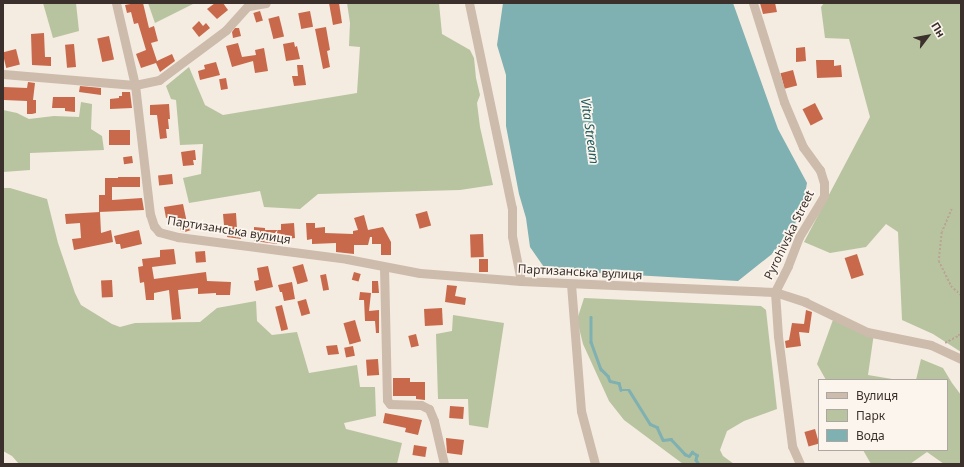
<!DOCTYPE html>
<html>
<head>
<meta charset="utf-8">
<style>
  body { margin:0 }
  #map { position:relative; width:964px; height:467px; overflow:hidden; background:#f4ebe1; font-family:"Noto Sans",sans-serif }
  div>[style] { position:absolute }
  .green>* { inset:0; background:#b8c4a0 }
  .water>* { inset:0; background:#7fb0b2 }
  .stream>* { height:2.5px; margin:-1.25px; padding:0 1.25px; transform-origin:1.25px; border-radius:1.25px; background:#7fb0b2 }
  .building>* { inset:0; background:#c8694b; transform-origin:0 0 }
  .path>* { height:1.5px; margin-top:-0.75px; transform-origin:0; background:repeating-linear-gradient(90deg,#b9a596 0 2px,transparent 0 4px) }
  .minor>* { height:9px; margin:-4.5px; padding:0 4.5px; transform-origin:4.5px; border-radius:4.5px; background:#cdbbac }
  span { translate:-50% -50%; white-space:nowrap; text-align:center; line-height:1.15; -webkit-text-stroke:3.5px #fbf5ee; paint-order:stroke }
  .street-label { font-size:12px; color:#3b302b }
  .water-label { font-size:13px; color:#1f5a5e; font-style:italic }
  .frame { position:absolute; inset:0; border:4px solid #3b302b; pointer-events:none }
  .legend { position:absolute; left:818px; top:379px; width:130px; height:72px; box-sizing:border-box; background:#fbf5ee; border:1px solid #aea6a0; margin:0; padding:5px 7px; list-style:none; font-size:12px; color:#3b302b }
  .legend li { display:flex; align-items:center; gap:8px; height:20px }
  .legend b { width:20px; border:1px solid #aea6a0 }
  .north { position:absolute; left:908px; top:16px; width:40px; height:40px; -webkit-text-stroke:3px #fbf5ee; paint-order:stroke; rotate:58deg; font-size:11px; font-weight:700; line-height:16px; text-align:center; color:#3b302b }
  .north::after { content:''; display:block; margin:auto; width:14px; height:18px; background:#3b302b; clip-path:polygon(50% 0,100% 100%,50% 72%,0 100%) }
</style>
</head>
<body>
<div id="map">
  <div class="green">
    <i style="clip-path:polygon(43px 3px,76px 3px,79px 31px,53px 38px)"></i>
    <i style="clip-path:polygon(148px 3px,195px 3px,155px 23px)"></i>
    <i style="clip-path:polygon(347px 3px,439px 3px,442px 34px,470px 50px,474px 58px,476px 78px,480px 95px,477px 103px,480px 127px,493px 185px,460px 190px,318px 194px,300px 209px,264px 207px,260px 191px,189px 203px,183px 178px,201px 174px,203px 144px,180px 145px,176px 100px,171px 99px,166px 86px,189px 67px,205px 105px,223px 115px,357px 93px,360px 47px,349px 46px,350px 23px)"></i>
    <i style="clip-path:polygon(824px 3px,961px 3px,961px 352px,933px 334px,902px 320px,898px 232px,886px 224px,866px 247px,830px 253px,804px 242px,870px 117px,849px 39px,825px 38px,821px 7px)"></i>
    <i style="clip-path:polygon(81px 102px,92px 104px,91px 129px,102px 136px,104px 150px,30px 153px,30px 170px,3px 172px,3px 110px,17px 113px,29px 119px,54px 116px,79px 117px)"></i>
    <i style="clip-path:polygon(3px 188px,10px 188px,47px 199px,58px 243px,75px 293px,81px 305px,112px 324px,120px 327px,135px 323px,200px 322px,217px 308px,256px 301px,257px 321px,272px 335px,297px 332px,309px 373px,357px 365px,360px 387px,375px 387px,376px 416px,344px 423px,346px 429px,402px 443px,397px 464px,19px 464px,12px 456px,3px 451px)"></i>
    <i style="clip-path:polygon(584px 298px,761px 306px,766px 310px,777px 409px,744px 421px,727px 431px,720px 450px,723px 456px,734px 464px,683px 464px,624px 420px,609px 401px,583px 344px,577px 320px)"></i>
    <i style="clip-path:polygon(453px 315px,504px 323px,488px 428px,469px 425px,468px 399px,438px 399px,436px 334px,452px 331px)"></i>
    <i style="clip-path:polygon(834px 317px,874px 333px,868px 375px,898px 380px,826px 380px,817px 364px)"></i>
    <i style="clip-path:polygon(921px 359px,943px 368px,952px 383px,961px 395px,961px 464px,944px 464px,927px 452px,910px 464px,871px 464px,863px 450px,947px 450px,947px 380px,916px 380px)"></i>
  </div>
  <div class="water">
    <i style="clip-path:polygon(503px 3px,733px 3px,778px 129px,807px 183px,801px 216px,772px 254px,738px 281px,546px 270px,530px 247px,526px 218px,519px 194px,506px 126px,506px 75px,497px 45px)"></i>
  </div>
  <div class="stream">
    <i style="left:591px;top:317px;width:25px;rotate:90deg"></i>
    <i style="left:591px;top:342px;width:29px;rotate:70deg"></i>
    <i style="left:601px;top:369px;width:10px;rotate:45deg"></i>
    <i style="left:608px;top:376px;width:5px;rotate:68deg"></i>
    <i style="left:610px;top:381px;width:9px;rotate:13deg"></i>
    <i style="left:619px;top:383px;width:7px;rotate:74deg"></i>
    <i style="left:621px;top:390px;width:8px"></i>
    <i style="left:629px;top:390px;width:40px;rotate:58deg"></i>
    <i style="left:650px;top:424px;width:8px;rotate:23deg"></i>
    <i style="left:657px;top:427px;width:14px;rotate:65deg"></i>
    <i style="left:663px;top:440px;width:8px;rotate:-7deg"></i>
    <i style="left:671px;top:439px;width:21px;rotate:47deg"></i>
    <i style="left:685px;top:454px;width:4px;rotate:27deg"></i>
    <i style="left:689px;top:456px;width:5px;rotate:-53deg"></i>
    <i style="left:692px;top:452px;width:6px;rotate:31deg"></i>
    <i style="left:697px;top:455px;width:5px;rotate:101deg"></i>
    <i style="left:696px;top:460px;width:5px;rotate:53deg"></i>
    <i style="left:707px;top:464px;width:1px"></i>
  </div>
  <div class="building">
    <i style="clip-path:polygon(136px 3px,143px 3px,149px 28px,154px 26px,158px 41px,151px 43px,157px 61px,172px 54px,175px 61px,160px 72px,156px 63px,141px 68px,136px 54px,146px 50px,138px 23px,134px 24px,131px 12px,127px 13px,125px 5px)"></i>
    <i style="clip-path:polygon(215px 3px,223px 3px,228px 10px,217px 19px,207px 9px)"></i>
    <i style="clip-path:polygon(329px 3px,339px 3px,342px 23px,333px 25px)"></i>
    <i style="clip-path:polygon(760px 3px,775px 3px,777px 12px,763px 14px)"></i>
    <i style="left:260px;top:11px;width:10px;height:7px;rotate:73deg"></i>
    <i style="left:310px;top:11px;width:16px;height:12px;rotate:79deg"></i>
    <i style="left:279px;top:16px;width:21px;height:11px;rotate:76deg"></i>
    <i style="clip-path:polygon(199px 21px,203px 26px,206px 23px,210px 28px,199px 37px,192px 28px)"></i>
    <i style="clip-path:polygon(326px 27px,330px 50px,327px 51px,330px 67px,323px 69px,315px 29px)"></i>
    <i style="clip-path:polygon(235px 28px,239px 28px,241px 36px,233px 38px,232px 32px)"></i>
    <i style="clip-path:polygon(44px 33px,45px 57px,51px 57px,51px 66px,32px 65px,31px 34px)"></i>
    <i style="left:109px;top:36px;width:24px;height:12px;rotate:78deg"></i>
    <i style="clip-path:polygon(294px 42px,295px 47px,297px 46px,300px 59px,286px 61px,283px 44px)"></i>
    <i style="clip-path:polygon(238px 43px,242px 57px,256px 55px,255px 50px,264px 48px,268px 71px,255px 73px,253px 61px,232px 67px,226px 46px)"></i>
    <i style="left:74px;top:44px;width:23px;height:9px;rotate:85deg"></i>
    <i style="clip-path:polygon(805px 47px,806px 61px,796px 62px,796px 48px)"></i>
    <i style="left:16px;top:49px;width:16px;height:14px;rotate:76deg"></i>
    <i style="clip-path:polygon(816px 60px,834px 60px,834px 66px,841px 65px,842px 77px,817px 78px)"></i>
    <i style="clip-path:polygon(216px 62px,220px 75px,200px 80px,198px 71px,205px 69px,204px 65px)"></i>
    <i style="clip-path:polygon(297px 65px,303px 65px,306px 85px,294px 86px,292px 76px,298px 76px)"></i>
    <i style="left:793px;top:70px;width:16px;height:13px;rotate:75deg"></i>
    <i style="left:226px;top:78px;width:11px;height:7px;rotate:80deg"></i>
    <i style="clip-path:polygon(28px 82px,35px 83px,33px 100px,36px 100px,36px 113px,32px 114px,27px 114px,27px 101px,4px 100px,4px 87px,27px 88px)"></i>
    <i style="clip-path:polygon(80px 86px,101px 88px,101px 95px,79px 92px)"></i>
    <i style="clip-path:polygon(122px 92px,130px 92px,132px 108px,110px 109px,110px 99px,119px 98px,119px 96px,122px 96px)"></i>
    <i style="clip-path:polygon(53px 97px,75px 97px,75px 112px,65px 111px,65px 108px,52px 108px)"></i>
    <i style="left:815px;top:103px;width:18px;height:14px;rotate:63deg"></i>
    <i style="clip-path:polygon(169px 104px,170px 119px,168px 119px,169px 129px,166px 129px,167px 138px,160px 139px,157px 115px,150px 115px,150px 105px)"></i>
    <i style="left:130px;top:130px;width:15px;height:21px;rotate:90deg"></i>
    <i style="clip-path:polygon(195px 150px,196px 160px,193px 160px,194px 165px,183px 166px,181px 152px)"></i>
    <i style="left:132px;top:156px;width:7px;height:9px;rotate:82deg"></i>
    <i style="left:172px;top:174px;width:10px;height:14px;rotate:84deg"></i>
    <i style="clip-path:polygon(118px 177px,140px 177px,140px 187px,112px 187px,112px 200px,142px 198px,144px 210px,99px 212px,99px 195px,105px 195px,105px 178px,118px 178px)"></i>
    <i style="clip-path:polygon(183px 204px,187px 223px,189px 223px,191px 230px,185px 232px,181px 231px,177px 216px,166px 218px,164px 207px)"></i>
    <i style="left:427px;top:211px;width:15px;height:12px;rotate:74deg"></i>
    <i style="clip-path:polygon(100px 212px,101px 233px,111px 230px,113px 242px,74px 250px,72px 239px,81px 238px,80px 223px,66px 224px,65px 214px)"></i>
    <i style="clip-path:polygon(236px 213px,237px 229px,241px 229px,241px 239px,227px 237px,228px 225px,224px 225px,223px 214px)"></i>
    <i style="clip-path:polygon(364px 215px,368px 230px,383px 227px,391px 242px,391px 255px,381px 255px,381px 244px,372px 244px,372px 237px,370px 237px,368px 245px,354px 245px,354px 254px,336px 252px,336px 243px,312px 244px,312px 239px,307px 240px,306px 223px,315px 223px,315px 228px,325px 227px,325px 233px,353px 234px,353px 231px,358px 230px,354px 218px)"></i>
    <i style="clip-path:polygon(294px 223px,295px 238px,277px 240px,277px 244px,254px 241px,254px 227px,265px 228px,265px 230px,281px 230px,281px 224px)"></i>
    <i style="clip-path:polygon(139px 230px,142px 244px,121px 249px,120px 244px,116px 244px,114px 236px)"></i>
    <i style="left:483px;top:234px;width:23px;height:13px;rotate:88deg"></i>
    <i style="clip-path:polygon(174px 249px,176px 264px,152px 267px,154px 279px,206px 272px,207px 281px,231px 282px,230px 295px,216px 295px,216px 293px,198px 294px,198px 288px,178px 290px,181px 319px,172px 320px,169px 290px,154px 293px,154px 300px,146px 300px,144px 282px,140px 283px,138px 267px,143px 266px,142px 259px,160px 257px,160px 250px)"></i>
    <i style="left:205px;top:251px;width:11px;height:10px;rotate:85deg"></i>
    <i style="left:857px;top:254px;width:22px;height:13px;rotate:72deg"></i>
    <i style="left:488px;top:259px;width:13px;height:9px;rotate:90deg"></i>
    <i style="left:303px;top:264px;width:18px;height:11px;rotate:74deg"></i>
    <i style="clip-path:polygon(268px 266px,273px 287px,256px 291px,254px 281px,259px 280px,257px 268px)"></i>
    <i style="left:354px;top:272px;width:7px;height:8px;rotate:16deg"></i>
    <i style="left:326px;top:274px;width:16px;height:6px;rotate:79deg"></i>
    <i style="left:112px;top:280px;width:17px;height:11px;rotate:87deg"></i>
    <i style="clip-path:polygon(372px 281px,378px 281px,379px 293px,372px 293px)"></i>
    <i style="clip-path:polygon(292px 282px,295px 299px,284px 301px,282px 292px,280px 292px,278px 285px)"></i>
    <i style="clip-path:polygon(447px 285px,457px 286px,455px 296px,466px 298px,465px 305px,445px 302px)"></i>
    <i style="clip-path:polygon(360px 292px,371px 293px,369px 311px,379px 310px,379px 333px,376px 333px,375px 321px,365px 321px,364px 300px,359px 300px)"></i>
    <i style="left:306px;top:299px;width:15px;height:9px;rotate:74deg"></i>
    <i style="left:282px;top:305px;width:25px;height:7px;rotate:76deg"></i>
    <i style="left:442px;top:308px;width:17px;height:18px;rotate:87deg"></i>
    <i style="clip-path:polygon(806px 310px,812px 312px,809px 333px,799px 332px,801px 346px,786px 348px,785px 341px,789px 340px,792px 323px,804px 324px)"></i>
    <i style="left:355px;top:320px;width:22px;height:12px;rotate:74deg"></i>
    <i style="left:416px;top:334px;width:12px;height:8px;rotate:76deg"></i>
    <i style="clip-path:polygon(337px 345px,339px 354px,328px 355px,326px 346px)"></i>
    <i style="left:353px;top:346px;width:10px;height:9px;rotate:79deg"></i>
    <i style="left:378px;top:359px;width:16px;height:12px;rotate:86deg"></i>
    <i style="clip-path:polygon(393px 378px,410px 378px,410px 382px,425px 382px,425px 400px,416px 399px,416px 396px,393px 396px)"></i>
    <i style="left:450px;top:406px;width:14px;height:12px;rotate:4deg"></i>
    <i style="clip-path:polygon(385px 413px,422px 420px,418px 435px,405px 432px,406px 428px,383px 423px)"></i>
    <i style="left:815px;top:429px;width:15px;height:11px;rotate:74deg"></i>
    <i style="clip-path:polygon(446px 438px,464px 440px,462px 455px,447px 453px)"></i>
    <i style="left:414px;top:445px;width:13px;height:10px;rotate:9deg"></i>
  </div>
  <div class="path">
    <i style="left:952px;top:209px;width:25px;rotate:113deg"></i>
    <i style="left:942px;top:232px;width:29px;rotate:96deg"></i>
    <i style="left:939px;top:261px;width:28px;rotate:64deg"></i>
    <i style="left:951px;top:286px;width:13px;rotate:42deg"></i>
    <i style="left:945px;top:343px;width:15px;rotate:-28deg"></i>
    <i style="left:958px;top:336px;width:5px;rotate:-53deg"></i>
  </div>
  <div class="minor">
    <i style="left:116px;top:3px;width:84px;rotate:77deg"></i>
    <i style="left:135px;top:85px;width:130px;rotate:83.4deg"></i>
    <i style="left:150px;top:214px;width:13px;rotate:72deg"></i>
    <i style="left:154px;top:226px;width:8px;rotate:50deg"></i>
    <i style="left:159px;top:232px;width:20px;rotate:15deg"></i>
    <i style="left:178px;top:237px;width:170px;rotate:7.4deg"></i>
    <i style="left:347px;top:259px;width:74px;rotate:10.9deg"></i>
    <i style="left:420px;top:273px;width:101px;rotate:4.5deg"></i>
    <i style="left:521px;top:281px;width:254px;rotate:2.5deg"></i>
    <i style="left:775px;top:292px;width:32px;rotate:18deg"></i>
    <i style="left:805px;top:302px;width:69px;rotate:25.8deg"></i>
    <i style="left:867px;top:332px;width:65px;rotate:11.5deg"></i>
    <i style="left:931px;top:345px;width:33px;rotate:25deg"></i>
    <i style="left:469px;top:3px;width:209px;rotate:78.2deg"></i>
    <i style="left:512px;top:208px;width:28px;rotate:90deg"></i>
    <i style="left:512px;top:236px;width:46px;rotate:78.7deg"></i>
    <i style="left:753px;top:3px;width:104px;rotate:72.6deg"></i>
    <i style="left:784px;top:102px;width:49px;rotate:67.1deg"></i>
    <i style="left:803px;top:147px;width:29px;rotate:54deg"></i>
    <i style="left:820px;top:170px;width:14px;rotate:73deg"></i>
    <i style="left:824px;top:183px;width:13px;rotate:90deg"></i>
    <i style="left:824px;top:196px;width:48px;rotate:121.4deg"></i>
    <i style="left:799px;top:237px;width:31px;rotate:111deg"></i>
    <i style="left:788px;top:266px;width:29px;rotate:117deg"></i>
    <i style="left:775px;top:292px;width:44px;rotate:86.1deg"></i>
    <i style="left:778px;top:336px;width:111px;rotate:82.7deg"></i>
    <i style="left:792px;top:446px;width:20px;rotate:66deg"></i>
    <i style="left:249px;top:6px;width:17px;rotate:-10deg"></i>
    <i style="left:3px;top:74px;width:132px;rotate:4.8deg"></i>
    <i style="left:135px;top:85px;width:25px;rotate:-12deg"></i>
    <i style="left:159px;top:80px;width:84px;rotate:-36.7deg"></i>
    <i style="left:226px;top:30px;width:36px;rotate:-48deg"></i>
    <i style="left:384px;top:267px;width:133px;rotate:88.7deg"></i>
    <i style="left:387px;top:400px;width:5px;rotate:53deg"></i>
    <i style="left:390px;top:404px;width:31px;rotate:2deg"></i>
    <i style="left:421px;top:405px;width:9px;rotate:27deg"></i>
    <i style="left:429px;top:409px;width:13px;rotate:67deg"></i>
    <i style="left:434px;top:421px;width:44px;rotate:76.9deg"></i>
    <i style="left:571px;top:284px;width:127px;rotate:85.5deg"></i>
    <i style="left:581px;top:411px;width:55px;rotate:75.2deg"></i>
  </div>
  <div class="street-label">
    <span style="left:229px;top:230px;rotate:9deg">Партизанська вулиця</span>
    <span style="left:789px;top:235px;rotate:-64deg">Pyrohivska Street</span>
    <span style="left:580px;top:272px;rotate:3deg">Партизанська вулиця</span>
  </div>
  <div class="water-label">
    <span style="left:590px;top:131px;rotate:82deg">Vita Stream</span>
  </div>
  <div class="frame"></div>
  <ul class="legend">
  <li><b style="height:5px;background:#cdbbac"></b>Вулиця</li>
  <li><b style="height:11px;background:#b8c4a0"></b>Парк</li>
  <li><b style="height:11px;background:#7fb0b2"></b>Вода</li>
  </ul>
  <div class="north">Пн</div>
</div>
</body>
</html>
